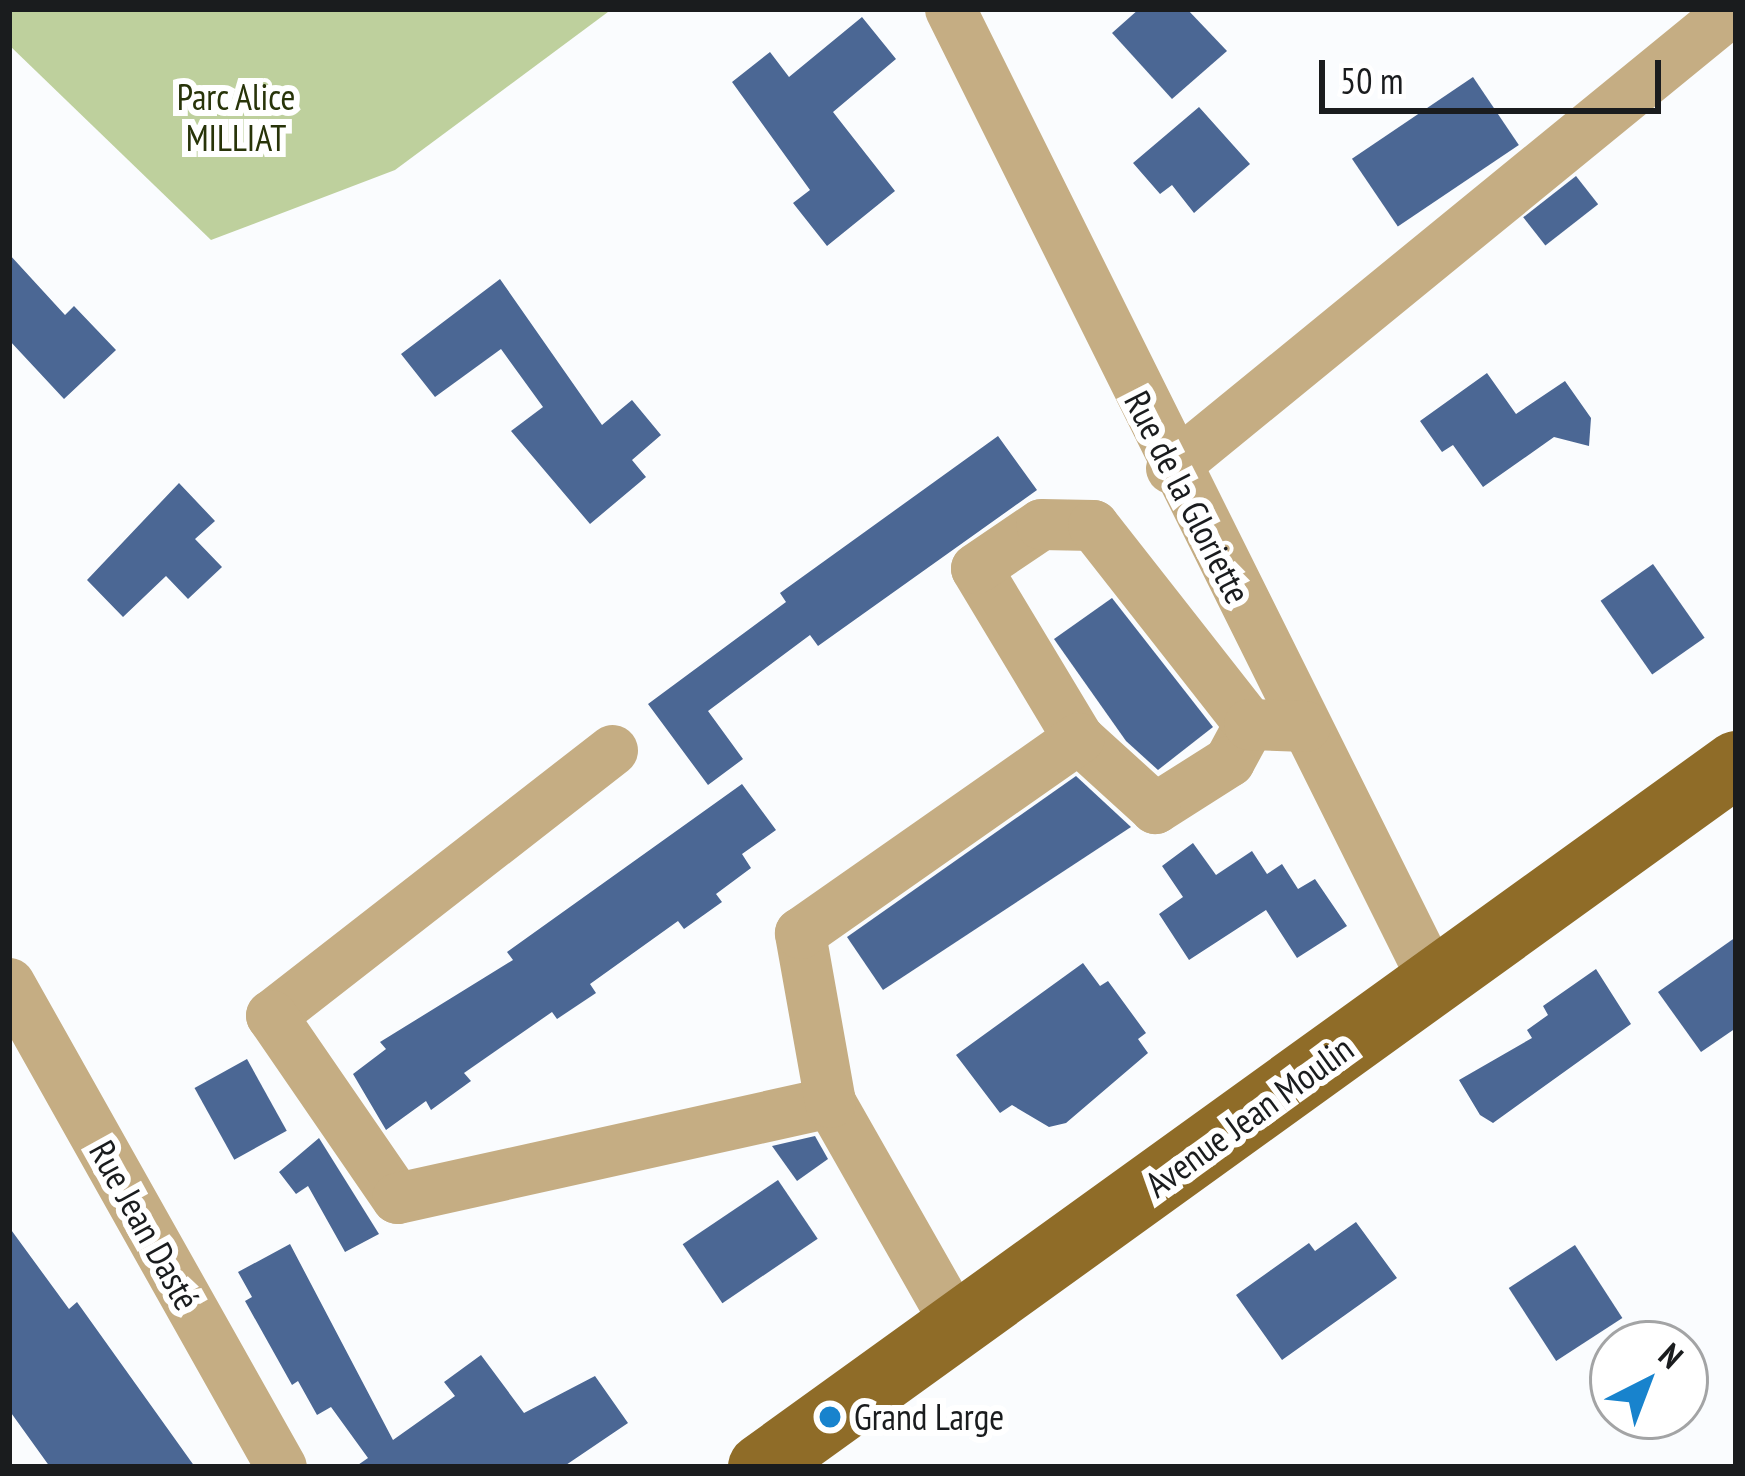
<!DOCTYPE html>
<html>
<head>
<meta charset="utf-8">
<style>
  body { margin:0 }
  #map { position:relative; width:1745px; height:1476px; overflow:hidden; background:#fafcfe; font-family:"PT Sans Narrow",sans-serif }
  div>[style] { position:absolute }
  .green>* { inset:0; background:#bed09d }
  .building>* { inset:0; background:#4b6794; transform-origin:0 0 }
  .minor>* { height:51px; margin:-25.5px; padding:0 25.5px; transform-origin:25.5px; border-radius:25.5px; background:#c5ad83 }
  .major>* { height:66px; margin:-33px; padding:0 33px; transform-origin:33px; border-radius:33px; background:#8f6c28 }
  .dots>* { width:33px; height:33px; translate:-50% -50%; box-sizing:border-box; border:6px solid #fff; border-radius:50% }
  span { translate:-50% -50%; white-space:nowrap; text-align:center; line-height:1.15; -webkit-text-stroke:12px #fff; paint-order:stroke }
  .park-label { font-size:36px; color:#283409 }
  .street-label { font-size:36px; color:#1a1c1e }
  .poi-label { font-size:36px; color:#1a1c1e }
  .left { translate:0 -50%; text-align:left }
  .frame { position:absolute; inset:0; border:12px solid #1a1c1e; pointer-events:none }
  .north { position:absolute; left:1589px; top:1320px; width:120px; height:120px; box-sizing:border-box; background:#fff; border:3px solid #a3a4a5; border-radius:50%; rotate:42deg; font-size:33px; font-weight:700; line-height:48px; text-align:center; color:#1a1c1e }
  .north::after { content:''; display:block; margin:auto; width:42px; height:54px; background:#1883cd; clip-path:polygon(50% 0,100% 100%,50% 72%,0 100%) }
  .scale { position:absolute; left:1319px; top:60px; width:342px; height:54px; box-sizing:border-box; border:6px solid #1a1c1e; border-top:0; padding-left:15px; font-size:36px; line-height:42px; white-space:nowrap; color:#1a1c1e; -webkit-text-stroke:9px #fff; paint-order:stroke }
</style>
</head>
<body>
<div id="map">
  <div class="green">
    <i style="clip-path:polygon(9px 9px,612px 9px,395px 170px,211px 240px,9px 45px)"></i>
  </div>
  <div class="building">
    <i style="clip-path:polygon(1139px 9px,1187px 9px,1227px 51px,1172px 99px,1112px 33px)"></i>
    <i style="clip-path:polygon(862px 17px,896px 59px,833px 112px,895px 191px,827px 246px,793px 203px,810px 190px,732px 82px,770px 52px,789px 77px)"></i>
    <i style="left:1473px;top:77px;width:82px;height:146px;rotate:56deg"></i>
    <i style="clip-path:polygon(1199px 107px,1250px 164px,1194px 213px,1172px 185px,1160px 194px,1133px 163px)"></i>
    <i style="left:1576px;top:176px;width:36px;height:67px;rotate:52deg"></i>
    <i style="clip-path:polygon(9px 254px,65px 315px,74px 306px,116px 350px,64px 399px,9px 340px)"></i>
    <i style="clip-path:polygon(500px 279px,602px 425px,632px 400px,661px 435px,632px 460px,646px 477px,590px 524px,511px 431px,543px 407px,501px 349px,435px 397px,401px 354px)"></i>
    <i style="clip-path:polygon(1487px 373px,1516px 414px,1565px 381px,1591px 418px,1589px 446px,1554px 437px,1483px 487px,1453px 445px,1442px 452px,1420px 421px)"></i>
    <i style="clip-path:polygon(998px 436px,1037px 490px,818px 646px,810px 635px,708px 711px,743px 759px,708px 785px,648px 704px,786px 602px,780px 593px)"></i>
    <i style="clip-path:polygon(179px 483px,215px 521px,195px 539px,222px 567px,188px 599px,166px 576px,123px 617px,87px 580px)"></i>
    <i style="left:1653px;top:564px;width:90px;height:64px;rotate:55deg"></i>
    <i style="clip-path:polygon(1112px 598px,1213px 727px,1158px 770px,1126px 741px,1054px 639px)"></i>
    <i style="clip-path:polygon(1076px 776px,1131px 827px,883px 990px,847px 937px)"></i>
    <i style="clip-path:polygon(742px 784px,776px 830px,742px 854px,751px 868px,716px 894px,722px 902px,684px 929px,678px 921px,590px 984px,596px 993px,557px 1019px,552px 1012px,464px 1073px,471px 1081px,431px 1110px,426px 1101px,386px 1130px,353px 1074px,386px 1049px,380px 1042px,513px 960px,507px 952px)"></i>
    <i style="clip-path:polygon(1193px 843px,1216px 875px,1252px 851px,1267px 874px,1282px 864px,1298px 889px,1315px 879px,1347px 926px,1297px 958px,1266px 910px,1189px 960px,1159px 914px,1183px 897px,1162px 866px)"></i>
    <i style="clip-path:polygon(1736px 937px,1736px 1028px,1701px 1052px,1658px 992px)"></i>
    <i style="clip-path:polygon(1083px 963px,1100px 986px,1108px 981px,1146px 1033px,1138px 1039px,1148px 1053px,1066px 1123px,1049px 1127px,1012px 1105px,1000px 1113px,956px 1055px)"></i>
    <i style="clip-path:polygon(1596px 969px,1631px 1024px,1493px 1123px,1480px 1115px,1459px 1080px,1532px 1038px,1527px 1030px,1548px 1015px,1543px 1006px)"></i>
    <i style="left:247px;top:1059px;width:82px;height:60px;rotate:61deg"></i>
    <i style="clip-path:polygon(815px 1136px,828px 1159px,797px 1181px,772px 1146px)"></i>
    <i style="clip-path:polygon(319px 1138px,379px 1234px,345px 1252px,308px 1186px,296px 1194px,279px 1172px)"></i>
    <i style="left:778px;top:1180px;width:71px;height:115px;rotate:56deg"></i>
    <i style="clip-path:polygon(1356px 1222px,1397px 1278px,1282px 1360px,1236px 1295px,1309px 1243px,1315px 1251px)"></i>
    <i style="clip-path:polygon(9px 1227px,69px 1309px,77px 1302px,195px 1467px,50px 1467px,9px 1410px)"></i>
    <i style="clip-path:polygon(290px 1244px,393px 1440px,455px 1396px,444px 1382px,481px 1355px,524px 1413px,595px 1376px,628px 1423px,563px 1467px,355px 1467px,368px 1458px,331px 1407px,317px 1415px,298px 1381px,292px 1385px,245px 1301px,252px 1297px,238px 1272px)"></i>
    <i style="left:1575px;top:1245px;width:87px;height:79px;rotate:57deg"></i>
  </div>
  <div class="minor">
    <i style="left:950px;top:9px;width:1087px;rotate:63.55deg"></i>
    <i style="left:1171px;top:468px;width:726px;rotate:-39.24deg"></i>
    <i style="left:1249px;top:724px;width:42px;rotate:118.4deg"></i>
    <i style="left:1229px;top:761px;width:88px;rotate:147.6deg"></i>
    <i style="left:1155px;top:808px;width:104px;rotate:-137.7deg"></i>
    <i style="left:1078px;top:738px;width:198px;rotate:-121deg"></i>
    <i style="left:976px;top:568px;width:78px;rotate:-34.1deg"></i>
    <i style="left:1041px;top:524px;width:52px;rotate:1.1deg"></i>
    <i style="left:1093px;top:525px;width:253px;rotate:51.9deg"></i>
    <i style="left:1249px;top:724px;width:56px;rotate:2deg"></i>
    <i style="left:612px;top:750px;width:432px;rotate:142.1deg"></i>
    <i style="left:271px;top:1015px;width:222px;rotate:55.5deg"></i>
    <i style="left:397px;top:1198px;width:444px;rotate:-12.5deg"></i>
    <i style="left:830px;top:1102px;width:259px;rotate:60.4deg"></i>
    <i style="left:9px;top:983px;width:555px;rotate:60.66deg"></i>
    <i style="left:830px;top:1102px;width:172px;rotate:-100.1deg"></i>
    <i style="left:800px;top:933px;width:340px;rotate:-35deg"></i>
  </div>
  <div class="major">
    <i style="left:761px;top:1467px;width:1202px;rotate:-35.79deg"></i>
  </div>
  <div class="dots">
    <i style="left:830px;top:1417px;background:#1883cd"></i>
  </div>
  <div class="park-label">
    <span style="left:236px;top:117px">Parc Alice<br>MILLIAT</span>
  </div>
  <div class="street-label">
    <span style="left:1188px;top:497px;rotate:63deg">Rue de la Gloriette</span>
    <span style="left:1249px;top:1116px;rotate:-36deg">Avenue Jean Moulin</span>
    <span style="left:145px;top:1225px;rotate:61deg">Rue Jean Dasté</span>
  </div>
  <div class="poi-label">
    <span class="left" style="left:854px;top:1417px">Grand Large</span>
  </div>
  <div class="frame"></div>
  <div class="north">N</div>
  <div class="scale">50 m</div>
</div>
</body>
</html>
